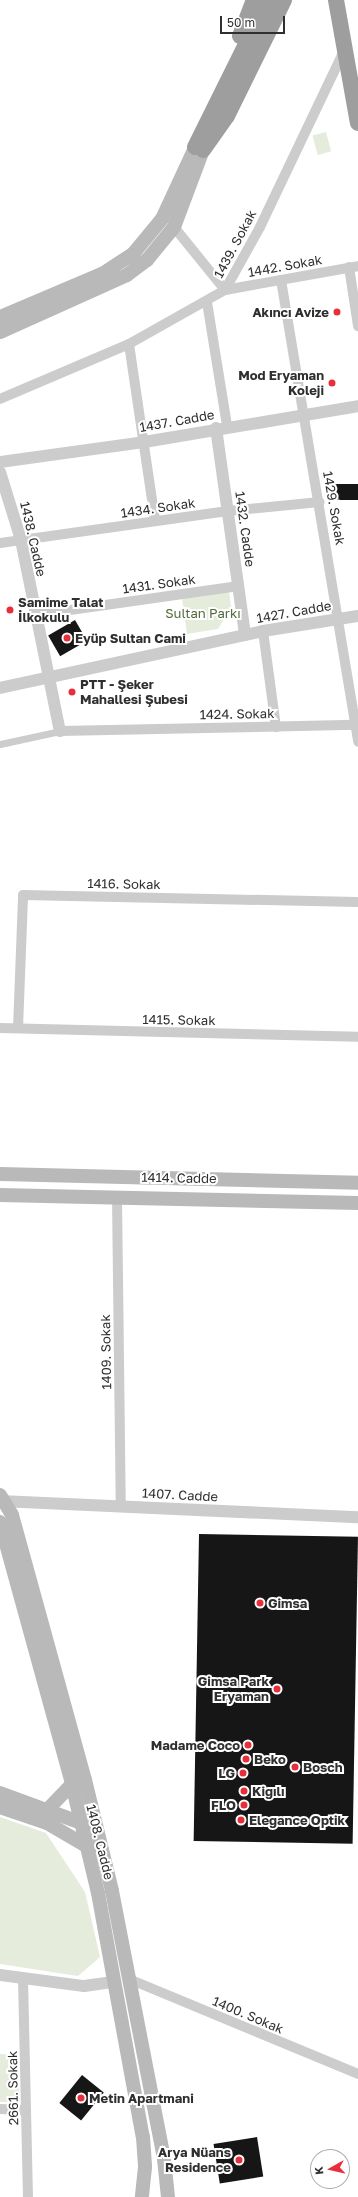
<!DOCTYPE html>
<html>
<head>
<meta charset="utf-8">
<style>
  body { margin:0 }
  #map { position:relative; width:358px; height:2197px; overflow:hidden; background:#fff; font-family:"Golos Text",sans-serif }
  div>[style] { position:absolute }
  .green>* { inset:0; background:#e5ecdc; transform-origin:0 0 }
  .building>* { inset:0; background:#161616; transform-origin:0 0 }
  .pedestrian>* { height:7px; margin:-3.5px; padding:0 3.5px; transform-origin:3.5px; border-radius:3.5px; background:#ccc }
  .minor>* { height:10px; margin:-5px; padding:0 5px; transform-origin:5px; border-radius:5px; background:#ccc }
  .tertiary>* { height:12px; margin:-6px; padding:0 6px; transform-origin:6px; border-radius:6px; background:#ccc }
  .secondary>* { height:14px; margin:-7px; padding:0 7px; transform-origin:7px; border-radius:7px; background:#b9b9b9 }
  .trunk>* { height:16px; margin:-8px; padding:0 8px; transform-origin:8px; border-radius:8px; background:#9e9e9e }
  .dots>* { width:11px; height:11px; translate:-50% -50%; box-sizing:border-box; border:2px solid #fff; border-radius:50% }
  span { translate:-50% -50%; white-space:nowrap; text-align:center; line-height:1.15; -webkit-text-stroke:4px #fff; paint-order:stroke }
  .street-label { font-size:13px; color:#2f2f2f }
  .poi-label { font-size:13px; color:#2f2f2f; font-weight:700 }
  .right { translate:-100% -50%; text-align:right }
  .left { translate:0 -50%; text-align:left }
  .park-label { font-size:13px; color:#516b3b }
  .north { position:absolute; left:310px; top:2149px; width:40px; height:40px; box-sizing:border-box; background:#fff; border:1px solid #acacac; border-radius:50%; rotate:262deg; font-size:11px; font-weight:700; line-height:16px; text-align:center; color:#2f2f2f }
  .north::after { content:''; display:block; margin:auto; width:14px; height:18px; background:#e72f3b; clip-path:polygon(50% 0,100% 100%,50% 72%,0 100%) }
  .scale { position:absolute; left:220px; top:16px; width:65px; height:18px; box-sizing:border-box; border:2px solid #2f2f2f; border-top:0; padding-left:5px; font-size:12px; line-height:14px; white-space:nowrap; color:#2f2f2f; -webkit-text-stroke:3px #fff; paint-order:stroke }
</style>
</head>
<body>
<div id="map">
  <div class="green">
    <i style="left:326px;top:132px;width:20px;height:14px;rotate:75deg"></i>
    <i style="clip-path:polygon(229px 591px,231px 607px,218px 629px,187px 634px,182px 598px)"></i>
    <i style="clip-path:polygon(0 1817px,46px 1833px,85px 1892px,100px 1957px,78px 1976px,0 1964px)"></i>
    <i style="clip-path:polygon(0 2054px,17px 2055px,20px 2102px,0 2102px)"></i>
  </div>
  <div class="building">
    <i style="left:358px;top:484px;width:16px;height:30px;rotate:90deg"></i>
    <i style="left:75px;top:620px;width:24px;height:31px;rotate:60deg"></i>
    <i style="left:199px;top:1534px;width:159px;height:307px;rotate:1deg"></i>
    <i style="left:82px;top:2075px;width:28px;height:36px;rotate:39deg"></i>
    <i style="left:257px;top:2137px;width:40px;height:44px;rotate:81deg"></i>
  </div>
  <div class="pedestrian">
    <i style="left:0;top:744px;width:61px;rotate:-12.2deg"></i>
  </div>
  <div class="minor">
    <i style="left:174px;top:227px;width:81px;rotate:51deg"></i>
    <i style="left:225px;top:290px;width:135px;rotate:-10.2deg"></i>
    <i style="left:349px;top:267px;width:60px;rotate:81.3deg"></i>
    <i style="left:281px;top:280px;width:468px;rotate:80.5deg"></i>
    <i style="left:207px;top:302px;width:126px;rotate:80.8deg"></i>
    <i style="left:129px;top:344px;width:179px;rotate:81.6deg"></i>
    <i style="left:0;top:399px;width:140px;rotate:-23.1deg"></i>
    <i style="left:129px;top:344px;width:110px;rotate:-29.4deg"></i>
    <i style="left:225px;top:290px;width:72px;rotate:-60.9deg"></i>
    <i style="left:260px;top:227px;width:197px;rotate:-64.5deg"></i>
    <i style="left:0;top:543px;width:230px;rotate:-8deg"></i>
    <i style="left:228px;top:511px;width:92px;rotate:-5.6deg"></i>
    <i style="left:35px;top:615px;width:206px;rotate:-8.1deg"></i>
    <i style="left:263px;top:631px;width:97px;rotate:82.3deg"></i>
    <i style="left:60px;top:731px;width:296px;rotate:-1.2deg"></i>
    <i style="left:0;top:1028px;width:358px;rotate:1.4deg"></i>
    <i style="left:18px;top:1028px;width:133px;rotate:-87.8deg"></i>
    <i style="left:23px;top:895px;width:335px;rotate:1.2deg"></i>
    <i style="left:117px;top:1197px;width:310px;rotate:89.3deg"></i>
    <i style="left:23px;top:1978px;width:219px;rotate:88.7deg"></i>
    <i style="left:129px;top:1979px;width:248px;rotate:22.5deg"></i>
    <i style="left:0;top:2109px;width:26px;rotate:2deg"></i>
  </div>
  <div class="tertiary">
    <i style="left:216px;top:428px;width:209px;rotate:82deg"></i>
    <i style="left:0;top:462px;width:145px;rotate:-7.9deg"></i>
    <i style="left:144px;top:442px;width:217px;rotate:-9.5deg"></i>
    <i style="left:0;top:472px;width:71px;rotate:72.8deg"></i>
    <i style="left:21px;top:540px;width:195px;rotate:78.5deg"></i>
    <i style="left:0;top:688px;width:269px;rotate:-12.2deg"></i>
    <i style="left:263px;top:631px;width:96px;rotate:-9deg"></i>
    <i style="left:0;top:1501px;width:358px;rotate:2.6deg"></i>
    <i style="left:0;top:1975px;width:85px;rotate:7.5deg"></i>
    <i style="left:84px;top:1986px;width:30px;rotate:-8deg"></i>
  </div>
  <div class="secondary">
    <i style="left:0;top:317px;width:111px;rotate:-22.9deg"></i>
    <i style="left:102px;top:274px;width:37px;rotate:-33deg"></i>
    <i style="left:133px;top:254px;width:45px;rotate:-50.4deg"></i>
    <i style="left:162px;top:219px;width:78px;rotate:-65.1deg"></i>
    <i style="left:0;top:332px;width:139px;rotate:-24.2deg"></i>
    <i style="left:127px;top:275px;width:25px;rotate:-37deg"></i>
    <i style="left:147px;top:260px;width:43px;rotate:-50.7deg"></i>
    <i style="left:174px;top:227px;width:82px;rotate:-69.4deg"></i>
    <i style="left:0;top:1174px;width:358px;rotate:1.4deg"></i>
    <i style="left:0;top:1195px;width:358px;rotate:1.3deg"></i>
    <i style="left:0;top:1495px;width:23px;rotate:59deg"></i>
    <i style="left:12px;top:1515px;width:275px;rotate:74.6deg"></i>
    <i style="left:85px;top:1780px;width:114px;rotate:76.3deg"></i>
    <i style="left:112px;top:1891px;width:273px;rotate:79deg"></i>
    <i style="left:164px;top:2159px;width:38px;rotate:84deg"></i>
    <i style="left:0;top:1522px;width:272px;rotate:74.6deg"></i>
    <i style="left:72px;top:1784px;width:112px;rotate:76.6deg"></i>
    <i style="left:98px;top:1893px;width:248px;rotate:79.6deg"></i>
    <i style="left:143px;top:2137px;width:30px;rotate:86deg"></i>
    <i style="left:145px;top:2167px;width:30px;rotate:96deg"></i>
    <i style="left:0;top:1793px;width:93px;rotate:20.2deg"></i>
    <i style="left:0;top:1807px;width:50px;rotate:18.8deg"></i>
    <i style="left:47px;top:1823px;width:50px;rotate:30.2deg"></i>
    <i style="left:48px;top:1809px;width:35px;rotate:-46deg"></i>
  </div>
  <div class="trunk">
    <i style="left:336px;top:0;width:125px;rotate:79.9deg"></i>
    <i style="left:240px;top:36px;width:39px;rotate:-69deg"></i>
    <i style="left:195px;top:147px;width:164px;rotate:-63.6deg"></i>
    <i style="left:203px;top:150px;width:42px;rotate:-54.8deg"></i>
    <i style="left:227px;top:116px;width:129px;rotate:-63.8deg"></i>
  </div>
  <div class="dots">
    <i style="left:337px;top:312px;background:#e72f3b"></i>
    <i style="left:332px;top:383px;background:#e72f3b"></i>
    <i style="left:10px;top:610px;background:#e72f3b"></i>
    <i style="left:67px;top:638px;background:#e72f3b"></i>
    <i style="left:72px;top:692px;background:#e72f3b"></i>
    <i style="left:260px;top:1603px;background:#e72f3b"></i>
    <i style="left:277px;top:1689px;background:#e72f3b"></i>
    <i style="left:248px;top:1745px;background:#e72f3b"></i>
    <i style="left:246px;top:1759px;background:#e72f3b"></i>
    <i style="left:295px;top:1767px;background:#e72f3b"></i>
    <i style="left:243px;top:1773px;background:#e72f3b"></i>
    <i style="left:244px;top:1791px;background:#e72f3b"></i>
    <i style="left:244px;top:1805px;background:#e72f3b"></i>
    <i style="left:241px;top:1820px;background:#e72f3b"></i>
    <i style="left:81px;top:2098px;background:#e72f3b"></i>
    <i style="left:239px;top:2160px;background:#e72f3b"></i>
  </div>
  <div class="street-label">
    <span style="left:235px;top:244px;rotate:-62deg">1439. Sokak</span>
    <span style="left:285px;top:266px;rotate:-10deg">1442. Sokak</span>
    <span style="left:177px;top:421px;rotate:-10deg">1437. Cadde</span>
    <span style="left:158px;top:508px;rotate:-8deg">1434. Sokak</span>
    <span style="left:334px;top:508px;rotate:80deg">1429. Sokak</span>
    <span style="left:245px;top:529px;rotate:82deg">1432. Cadde</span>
    <span style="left:33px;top:539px;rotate:77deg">1438. Cadde</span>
    <span style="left:159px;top:584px;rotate:-8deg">1431. Sokak</span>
    <span style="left:294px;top:612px;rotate:-10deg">1427. Cadde</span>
    <span style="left:237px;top:714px;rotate:-1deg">1424. Sokak</span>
    <span style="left:124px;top:884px;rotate:1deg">1416. Sokak</span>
    <span style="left:179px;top:1020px;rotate:1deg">1415. Sokak</span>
    <span style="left:179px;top:1178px;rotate:1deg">1414. Cadde</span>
    <span style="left:106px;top:1352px;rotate:-91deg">1409. Sokak</span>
    <span style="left:180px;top:1495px;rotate:3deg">1407. Cadde</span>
    <span style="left:100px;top:1842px;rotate:76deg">1408. Cadde</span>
    <span style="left:248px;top:2015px;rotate:23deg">1400. Sokak</span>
    <span style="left:13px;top:2088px;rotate:-91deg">2661. Sokak</span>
  </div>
  <div class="poi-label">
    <span class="right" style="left:329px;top:312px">Akıncı Avize</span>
    <span class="right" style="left:324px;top:383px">Mod Eryaman<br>Koleji</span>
    <span class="left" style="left:18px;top:610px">Samime Talat<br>İlkokulu</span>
    <span class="left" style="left:75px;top:638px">Eyüp Sultan Cami</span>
    <span class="left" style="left:80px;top:692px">PTT - Şeker<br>Mahallesi Şubesi</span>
    <span class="left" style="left:268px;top:1603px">Gimsa</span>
    <span class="right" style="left:269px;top:1689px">Gimsa Park<br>Eryaman</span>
    <span class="right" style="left:240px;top:1745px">Madame Coco</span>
    <span class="left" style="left:254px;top:1759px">Beko</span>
    <span class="left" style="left:303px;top:1767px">Bosch</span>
    <span class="right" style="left:235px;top:1773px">LG</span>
    <span class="left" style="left:252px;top:1791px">Kiğılı</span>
    <span class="right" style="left:236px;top:1805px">FLO</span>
    <span class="left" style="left:249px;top:1820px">Elegance Optik</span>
    <span class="left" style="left:89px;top:2098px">Metin Apartmani</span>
    <span class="right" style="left:231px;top:2160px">Arya Nüans<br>Residence</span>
  </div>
  <div class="park-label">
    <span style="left:203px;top:613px">Sultan Parkı</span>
  </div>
  <div class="north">K</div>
  <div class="scale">50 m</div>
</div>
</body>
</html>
